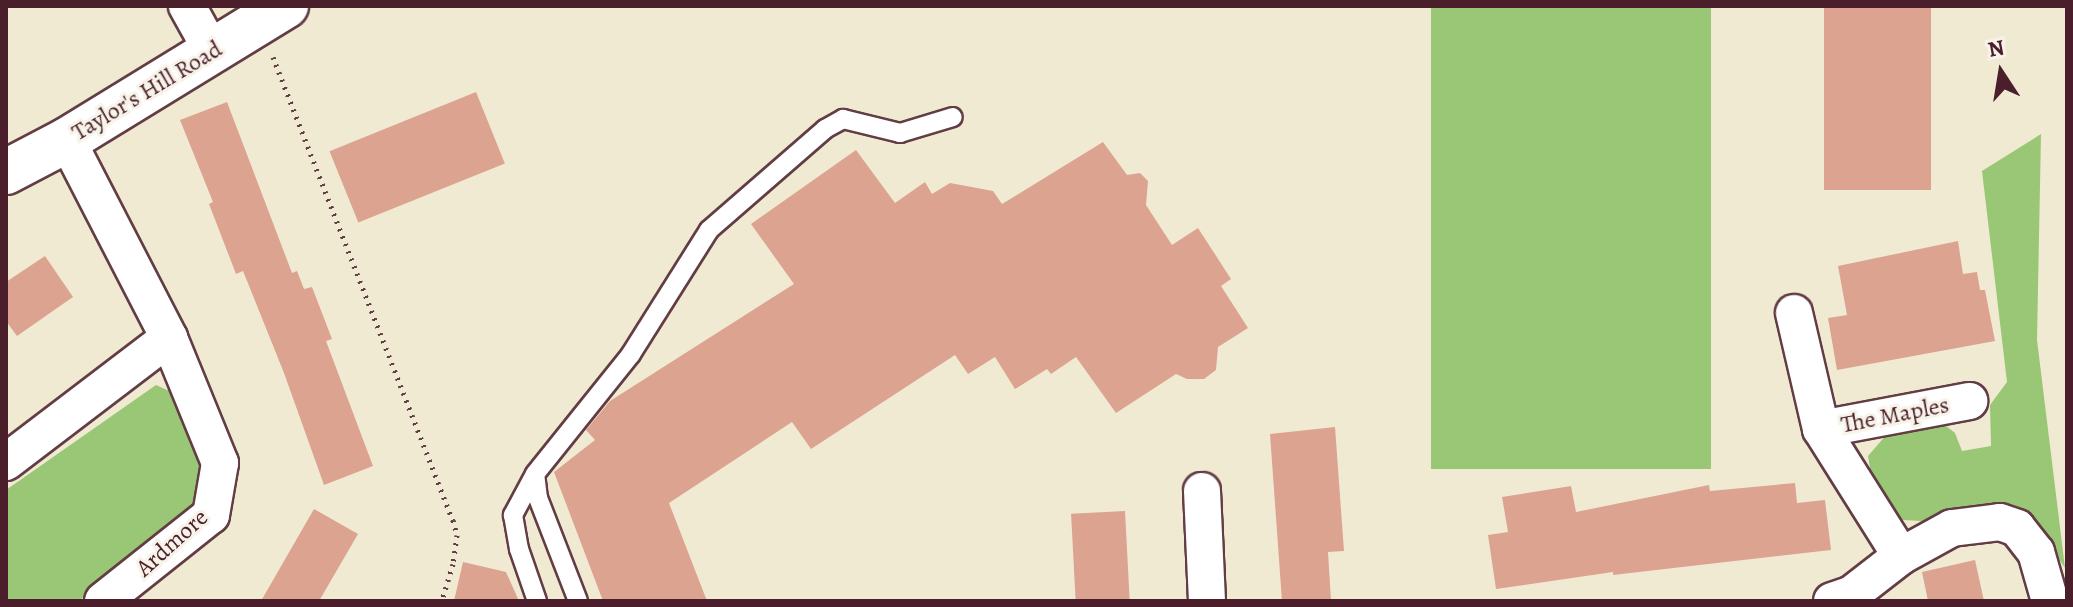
<!DOCTYPE html>
<html>
<head>
<meta charset="utf-8">
<style>
  body { margin:0 }
  #map { position:relative; width:2073px; height:607px; overflow:hidden; background:#f0ead3; font-family:Alegreya,serif }
  div>[style] { position:absolute }
  .green>* { inset:0; background:#99c775; transform-origin:0 0 }
  .building>* { inset:0; background:#dca390; transform-origin:0 0 }
  .path>* { height:5px; margin-top:-2.5px; transform-origin:0; background:repeating-linear-gradient(90deg,#633d44 0 2px,transparent 0 8px) }
  .roads { filter:drop-shadow(2px 0 #633d44) drop-shadow(-2px 0 #633d44) drop-shadow(0 2px #633d44) drop-shadow(0 -2px #633d44) }
  .service>* { height:18px; margin:-9px; padding:0 9px; transform-origin:9px; border-radius:9px; background:#fff }
  .minor>* { height:36px; margin:-18px; padding:0 18px; transform-origin:18px; border-radius:18px; background:#fff }
  .secondary>* { height:44px; margin:-22px; padding:0 22px; transform-origin:22px; border-radius:22px; background:#fff }
  span { translate:-50% -50%; white-space:nowrap; text-align:center; line-height:1.15; -webkit-text-stroke:6px #f7f3e8; paint-order:stroke }
  .street-label { font-size:24px; color:#4a1f2b }
  .frame { position:absolute; inset:0; border:8px solid #4a1f2b; pointer-events:none }
  .north { position:absolute; left:1961px; top:32px; width:80px; height:80px; -webkit-text-stroke:6px #f7f3e8; paint-order:stroke; rotate:348deg; font-size:22px; font-weight:700; line-height:32px; text-align:center; color:#4a1f2b }
  .north::after { content:''; display:block; margin:auto; width:28px; height:36px; background:#4a1f2b; clip-path:polygon(50% 0,100% 100%,50% 72%,0 100%) }
</style>
</head>
<body>
<div id="map">
  <div class="green">
    <i style="left:1431px;top:6px;width:280px;height:463px"></i>
    <i style="clip-path:polygon(2041px 134px,2037px 340px,2065px 568px,2043px 535px,1991px 505px,1958px 510px,1922px 521px,1903px 520px,1888px 510px,1873px 486px,1868px 456px,1887px 434px,1941px 422px,1955px 433px,1962px 451px,1991px 446px,1990px 405px,2007px 382px,1982px 171px)"></i>
    <i style="clip-path:polygon(156px 385px,174px 393px,201px 466px,198px 492px,190px 510px,79px 601px,6px 601px,6px 490px)"></i>
  </div>
  <div class="building">
    <i style="left:1824px;top:6px;width:107px;height:184px"></i>
    <i style="left:476px;top:92px;width:77px;height:158px;rotate:68deg"></i>
    <i style="clip-path:polygon(227px 102px,292px 273px,297px 271px,304px 289px,312px 287px,332px 339px,326px 341px,373px 466px,324px 485px,284px 373px,243px 271px,236px 274px,209px 204px,213px 202px,180px 120px)"></i>
    <i style="clip-path:polygon(1103px 142px,1127px 175px,1140px 173px,1148px 181px,1146px 205px,1172px 245px,1198px 228px,1231px 279px,1221px 286px,1248px 328px,1218px 347px,1216px 370px,1204px 379px,1187px 379px,1176px 374px,1116px 413px,1076px 357px,1051px 374px,1047px 369px,1015px 389px,995px 357px,968px 374px,955px 355px,811px 449px,792px 422px,669px 503px,707px 601px,603px 601px,554px 472px,595px 440px,586px 430px,610px 401px,794px 284px,751px 224px,856px 150px,895px 203px,925px 182px,932px 194px,950px 183px,993px 191px,1002px 204px)"></i>
    <i style="clip-path:polygon(1958px 241px,1963px 274px,1977px 272px,1980px 290px,1985px 290px,1995px 341px,1837px 370px,1828px 318px,1847px 315px,1838px 266px)"></i>
    <i style="clip-path:polygon(45px 256px,73px 297px,17px 336px,6px 321px,6px 282px)"></i>
    <i style="clip-path:polygon(1335px 427px,1344px 551px,1328px 552px,1331px 601px,1282px 601px,1270px 434px)"></i>
    <i style="clip-path:polygon(1795px 483px,1797px 503px,1825px 500px,1831px 550px,1613px 575px,1613px 572px,1496px 589px,1488px 535px,1508px 532px,1502px 497px,1571px 486px,1576px 512px,1709px 485px,1710px 491px)"></i>
    <i style="clip-path:polygon(314px 509px,358px 534px,319px 601px,261px 601px)"></i>
    <i style="left:1125px;top:511px;width:90px;height:54px;rotate:87deg"></i>
    <i style="clip-path:polygon(1975px 560px,1984px 601px,1928px 601px,1922px 572px)"></i>
    <i style="clip-path:polygon(463px 562px,506px 572px,519px 601px,454px 601px)"></i>
  </div>
  <div class="path">
    <i style="left:273px;top:57px;width:497px;rotate:68.8deg"></i>
    <i style="left:453px;top:520px;width:16px;rotate:75deg"></i>
    <i style="left:457px;top:535px;width:29px;rotate:98deg"></i>
    <i style="left:453px;top:564px;width:39px;rotate:107deg"></i>
  </div>
  <div class="roads">
    <div class="service">
      <i style="left:535px;top:474px;width:47px;rotate:118.2deg"></i>
      <i style="left:513px;top:515px;width:35px;rotate:80deg"></i>
      <i style="left:519px;top:549px;width:55px;rotate:70.9deg"></i>
      <i style="left:578px;top:601px;width:110px;rotate:-111.2deg"></i>
      <i style="left:538px;top:498px;width:24px;rotate:-97deg"></i>
      <i style="left:535px;top:474px;width:154px;rotate:-51.3deg"></i>
      <i style="left:631px;top:354px;width:146px;rotate:-57.8deg"></i>
      <i style="left:709px;top:230px;width:154px;rotate:-41deg"></i>
      <i style="left:825px;top:129px;width:21px;rotate:-29deg"></i>
      <i style="left:843px;top:119px;width:59px;rotate:13.8deg"></i>
      <i style="left:900px;top:133px;width:55px;rotate:-16.8deg"></i>
    </div>
    <div class="minor">
      <i style="left:187px;top:6px;width:51px;rotate:60.9deg"></i>
      <i style="left:67px;top:140px;width:223px;rotate:62.7deg"></i>
      <i style="left:169px;top:338px;width:135px;rotate:67.8deg"></i>
      <i style="left:220px;top:463px;width:53px;rotate:99.8deg"></i>
      <i style="left:211px;top:515px;width:138px;rotate:141.5deg"></i>
      <i style="left:1794px;top:313px;width:119px;rotate:76.9deg"></i>
      <i style="left:1821px;top:429px;width:150px;rotate:57.8deg"></i>
      <i style="left:1821px;top:429px;width:151px;rotate:-10.7deg"></i>
      <i style="left:6px;top:462px;width:205px;rotate:-37.3deg"></i>
      <i style="left:1202px;top:491px;width:110px;rotate:87.4deg"></i>
      <i style="left:1832px;top:601px;width:21px;rotate:-19deg"></i>
      <i style="left:1852px;top:594px;width:62px;rotate:-37.8deg"></i>
      <i style="left:1901px;top:556px;width:58px;rotate:-28.8deg"></i>
      <i style="left:1952px;top:528px;width:48px;rotate:-7.1deg"></i>
      <i style="left:2000px;top:522px;width:18px;rotate:19deg"></i>
      <i style="left:2017px;top:528px;width:31px;rotate:52deg"></i>
      <i style="left:2036px;top:552px;width:51px;rotate:74.1deg"></i>
    </div>
    <div class="secondary">
      <i style="left:6px;top:172px;width:69px;rotate:-27.7deg"></i>
      <i style="left:67px;top:140px;width:257px;rotate:-31.5deg"></i>
    </div>
  </div>
  <div class="street-label">
    <span style="left:147px;top:91px;rotate:-31deg">Taylor's Hill Road</span>
    <span style="left:1895px;top:415px;rotate:-11deg">The Maples</span>
    <span style="left:172px;top:543px;rotate:-42deg">Ardmore</span>
  </div>
  <div class="frame"></div>
  <div class="north">N</div>
</div>
</body>
</html>
